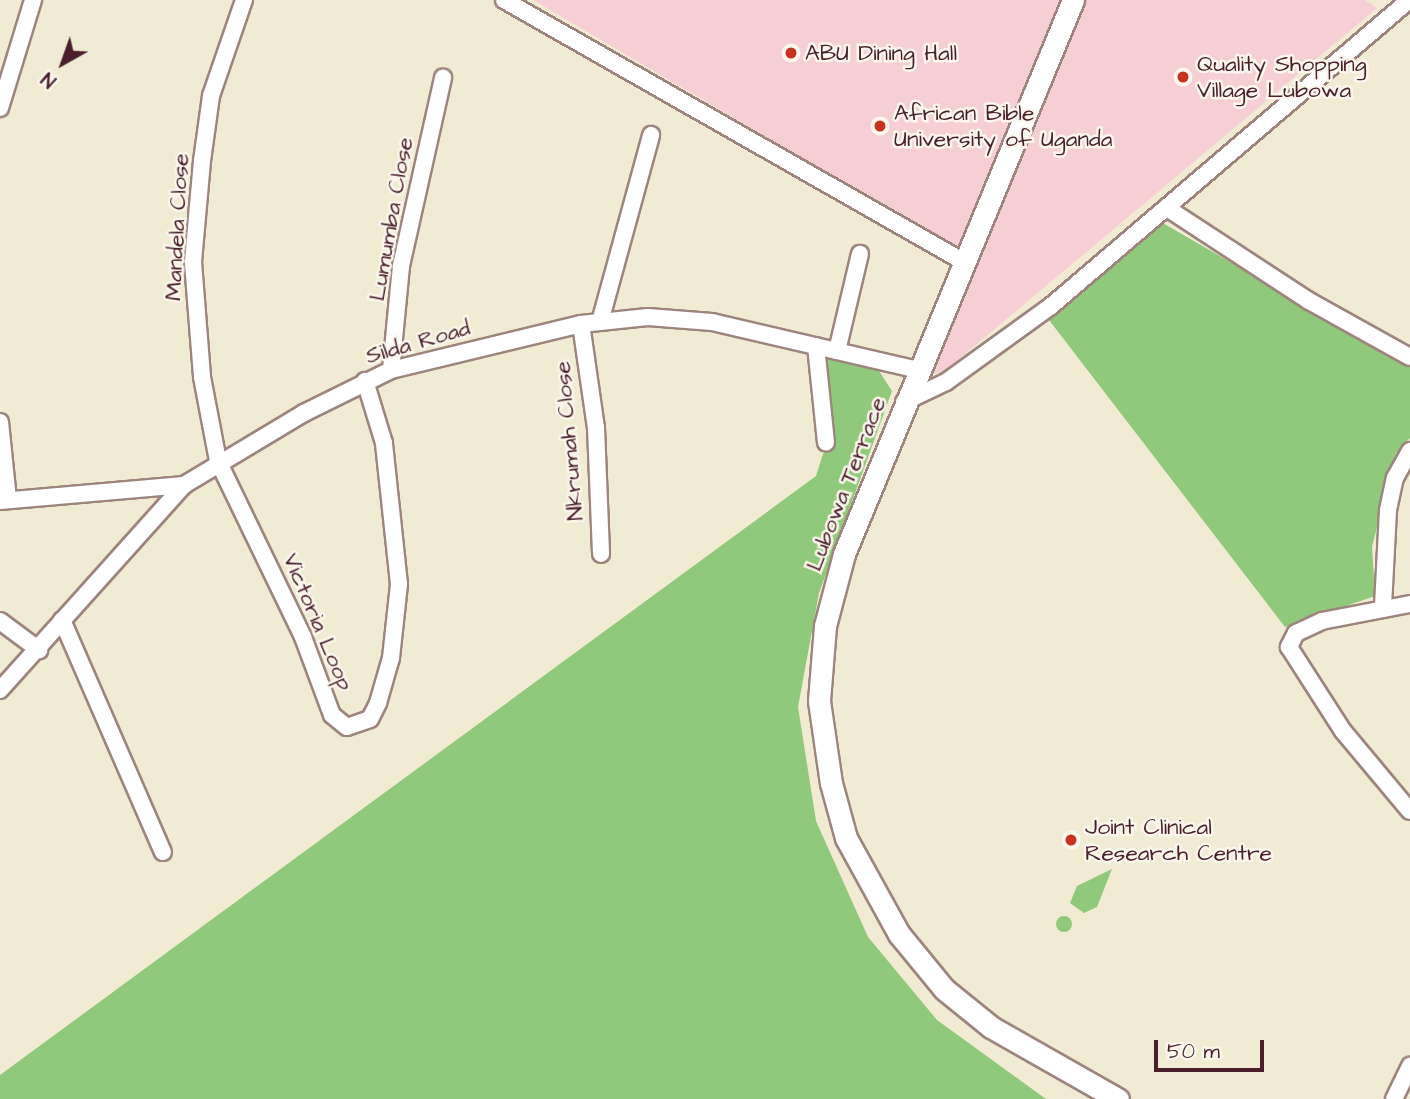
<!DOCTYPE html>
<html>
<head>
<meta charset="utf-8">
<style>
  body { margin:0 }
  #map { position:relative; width:1410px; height:1099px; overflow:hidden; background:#f0ebd2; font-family:"Architects Daughter",sans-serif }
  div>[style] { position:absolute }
  .built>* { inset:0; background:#f6cfd5 }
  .green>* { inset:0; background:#91c97c }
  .round { border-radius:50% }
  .roads { filter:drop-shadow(2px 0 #9d857e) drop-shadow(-2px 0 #9d857e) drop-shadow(0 2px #9d857e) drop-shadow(0 -2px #9d857e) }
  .street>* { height:16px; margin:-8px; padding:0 8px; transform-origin:8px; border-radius:8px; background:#fff }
  .secondary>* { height:21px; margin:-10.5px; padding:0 10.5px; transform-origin:10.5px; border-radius:10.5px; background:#fff }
  .dots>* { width:19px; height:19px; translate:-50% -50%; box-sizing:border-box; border:4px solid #fbf7ec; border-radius:50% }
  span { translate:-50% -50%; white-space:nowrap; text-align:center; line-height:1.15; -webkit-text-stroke:5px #fbf7ec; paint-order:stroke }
  .poi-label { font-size:23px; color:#4a1f2b }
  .left { translate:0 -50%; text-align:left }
  .street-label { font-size:23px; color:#4a1f2b }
  .north { position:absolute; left:28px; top:28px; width:70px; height:70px; -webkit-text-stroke:5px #fbf7ec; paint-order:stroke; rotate:220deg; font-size:19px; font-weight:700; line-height:28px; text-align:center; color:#4a1f2b }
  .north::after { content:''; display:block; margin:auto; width:24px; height:32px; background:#4a1f2b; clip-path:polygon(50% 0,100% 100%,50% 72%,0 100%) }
  .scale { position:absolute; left:1154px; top:1040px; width:110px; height:32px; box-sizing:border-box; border:4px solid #4a1f2b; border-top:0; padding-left:9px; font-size:21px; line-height:24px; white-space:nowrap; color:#4a1f2b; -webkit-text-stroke:5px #fbf7ec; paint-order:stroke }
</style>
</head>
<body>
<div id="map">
  <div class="built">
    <i style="clip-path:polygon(533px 0,1064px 0,962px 252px)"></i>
    <i style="clip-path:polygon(1086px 0,1365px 0,1377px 8px,947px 369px,931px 375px,930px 367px)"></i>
  </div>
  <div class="green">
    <i style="clip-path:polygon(1161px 222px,1410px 366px,1410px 438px,1396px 453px,1372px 547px,1375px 596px,1285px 627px,1049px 320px)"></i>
    <i style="clip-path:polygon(827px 355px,879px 371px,892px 391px,819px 593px,798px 707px,816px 821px,868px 937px,937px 1020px,1046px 1099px,0 1099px,0 1075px,816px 476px,823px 454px,833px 444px,821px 356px)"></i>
    <i style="clip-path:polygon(1112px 869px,1097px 907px,1084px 913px,1070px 903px,1077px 886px)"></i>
    <i class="round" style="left:1056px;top:916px;width:16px;height:16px"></i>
  </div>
  <div class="roads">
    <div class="street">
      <i style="left:244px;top:0;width:102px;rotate:109deg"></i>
      <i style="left:211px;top:96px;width:66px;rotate:97.9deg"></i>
      <i style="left:202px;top:161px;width:101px;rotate:95.1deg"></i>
      <i style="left:193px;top:262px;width:115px;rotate:85.5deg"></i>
      <i style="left:202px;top:377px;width:86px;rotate:79.2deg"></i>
      <i style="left:218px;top:461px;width:195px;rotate:64.2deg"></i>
      <i style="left:303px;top:637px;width:83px;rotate:69.6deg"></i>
      <i style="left:332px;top:715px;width:19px;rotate:39deg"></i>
      <i style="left:347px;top:727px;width:24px;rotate:-19deg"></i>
      <i style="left:370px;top:719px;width:18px;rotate:-63deg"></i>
      <i style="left:378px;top:703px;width:47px;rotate:-73.9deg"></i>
      <i style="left:391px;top:658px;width:74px;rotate:-83.8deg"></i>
      <i style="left:399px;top:584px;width:142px;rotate:-96.1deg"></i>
      <i style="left:384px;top:443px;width:65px;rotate:-107deg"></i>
      <i style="left:504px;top:0;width:532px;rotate:29.65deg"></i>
      <i style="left:0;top:108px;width:113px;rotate:-73deg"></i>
      <i style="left:1167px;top:208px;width:170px;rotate:33.2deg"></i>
      <i style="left:1309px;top:301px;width:115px;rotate:29deg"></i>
      <i style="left:600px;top:322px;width:194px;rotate:-74.7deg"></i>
      <i style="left:581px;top:324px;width:105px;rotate:81.8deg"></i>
      <i style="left:596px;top:428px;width:126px;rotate:87.7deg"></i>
      <i style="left:816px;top:346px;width:97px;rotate:84.1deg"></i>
      <i style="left:837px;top:351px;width:100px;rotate:-76.7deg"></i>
      <i style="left:391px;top:370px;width:104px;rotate:-84.5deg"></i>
      <i style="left:401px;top:266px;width:193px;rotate:-77.4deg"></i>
      <i style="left:904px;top:402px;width:47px;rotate:-25.5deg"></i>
      <i style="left:946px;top:382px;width:130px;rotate:-35.9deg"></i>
      <i style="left:1051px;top:306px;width:471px;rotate:-40.5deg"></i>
      <i style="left:0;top:422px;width:78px;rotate:84.1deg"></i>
      <i style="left:0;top:501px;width:185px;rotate:-5deg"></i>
      <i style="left:1410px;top:604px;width:90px;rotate:169.1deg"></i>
      <i style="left:1322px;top:621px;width:29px;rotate:155deg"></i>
      <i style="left:1296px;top:633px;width:16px;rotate:117deg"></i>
      <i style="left:1289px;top:647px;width:100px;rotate:57.3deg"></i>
      <i style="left:1343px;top:731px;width:104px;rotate:50.1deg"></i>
      <i style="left:1383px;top:606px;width:96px;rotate:-87deg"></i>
      <i style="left:1388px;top:510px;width:33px;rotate:-78deg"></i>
      <i style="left:1395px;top:478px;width:31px;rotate:-61deg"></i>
      <i style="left:62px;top:620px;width:253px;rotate:66.5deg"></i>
      <i style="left:0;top:621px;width:49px;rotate:36.6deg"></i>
      <i style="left:0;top:690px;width:275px;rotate:-48.1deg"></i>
      <i style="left:184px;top:485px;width:140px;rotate:-31deg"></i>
      <i style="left:304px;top:413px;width:97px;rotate:-26.3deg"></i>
      <i style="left:391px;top:370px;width:195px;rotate:-13.6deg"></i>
      <i style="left:581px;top:324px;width:67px;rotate:-6deg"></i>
      <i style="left:648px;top:317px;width:64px;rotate:4.5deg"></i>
      <i style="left:712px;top:322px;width:212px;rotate:13.1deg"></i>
      <i style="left:1394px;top:1099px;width:37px;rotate:-64deg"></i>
    </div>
    <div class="secondary">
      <i style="left:1073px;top:0;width:599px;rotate:112.46deg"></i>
      <i style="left:844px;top:554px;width:74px;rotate:104.8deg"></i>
      <i style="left:825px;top:626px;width:75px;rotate:94.6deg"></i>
      <i style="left:819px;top:701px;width:83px;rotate:81.7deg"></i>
      <i style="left:831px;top:783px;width:57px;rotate:74.7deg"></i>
      <i style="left:846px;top:838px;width:110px;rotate:61.1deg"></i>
      <i style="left:899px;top:934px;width:71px;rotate:50.7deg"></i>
      <i style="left:944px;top:989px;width:60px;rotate:39deg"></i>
      <i style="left:991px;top:1027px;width:146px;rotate:29.6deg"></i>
    </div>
  </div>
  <div class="dots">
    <i style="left:791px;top:53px;background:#c8321e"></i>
    <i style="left:1183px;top:77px;background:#c8321e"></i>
    <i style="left:880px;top:126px;background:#c8321e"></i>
    <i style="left:1071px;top:840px;background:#c8321e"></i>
  </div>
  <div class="poi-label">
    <span class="left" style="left:805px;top:53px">ABU Dining Hall</span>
    <span class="left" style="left:1197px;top:77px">Quality Shopping<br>Village Lubowa</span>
    <span class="left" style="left:894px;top:126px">African Bible<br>University of Uganda</span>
    <span class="left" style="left:1085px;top:840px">Joint Clinical<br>Research Centre</span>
  </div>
  <div class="street-label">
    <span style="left:391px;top:219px;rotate:-80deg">Lumumba Close</span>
    <span style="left:177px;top:227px;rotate:-87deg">Mandela Close</span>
    <span style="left:418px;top:342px;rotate:-16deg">Silda Road</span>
    <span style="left:569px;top:441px;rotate:-95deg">Nkrumah Close</span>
    <span style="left:846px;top:484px;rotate:-69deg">Lubowa Terrace</span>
    <span style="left:318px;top:622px;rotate:67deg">Victoria Loop</span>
  </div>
  <div class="north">N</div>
  <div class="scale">50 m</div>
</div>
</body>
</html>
